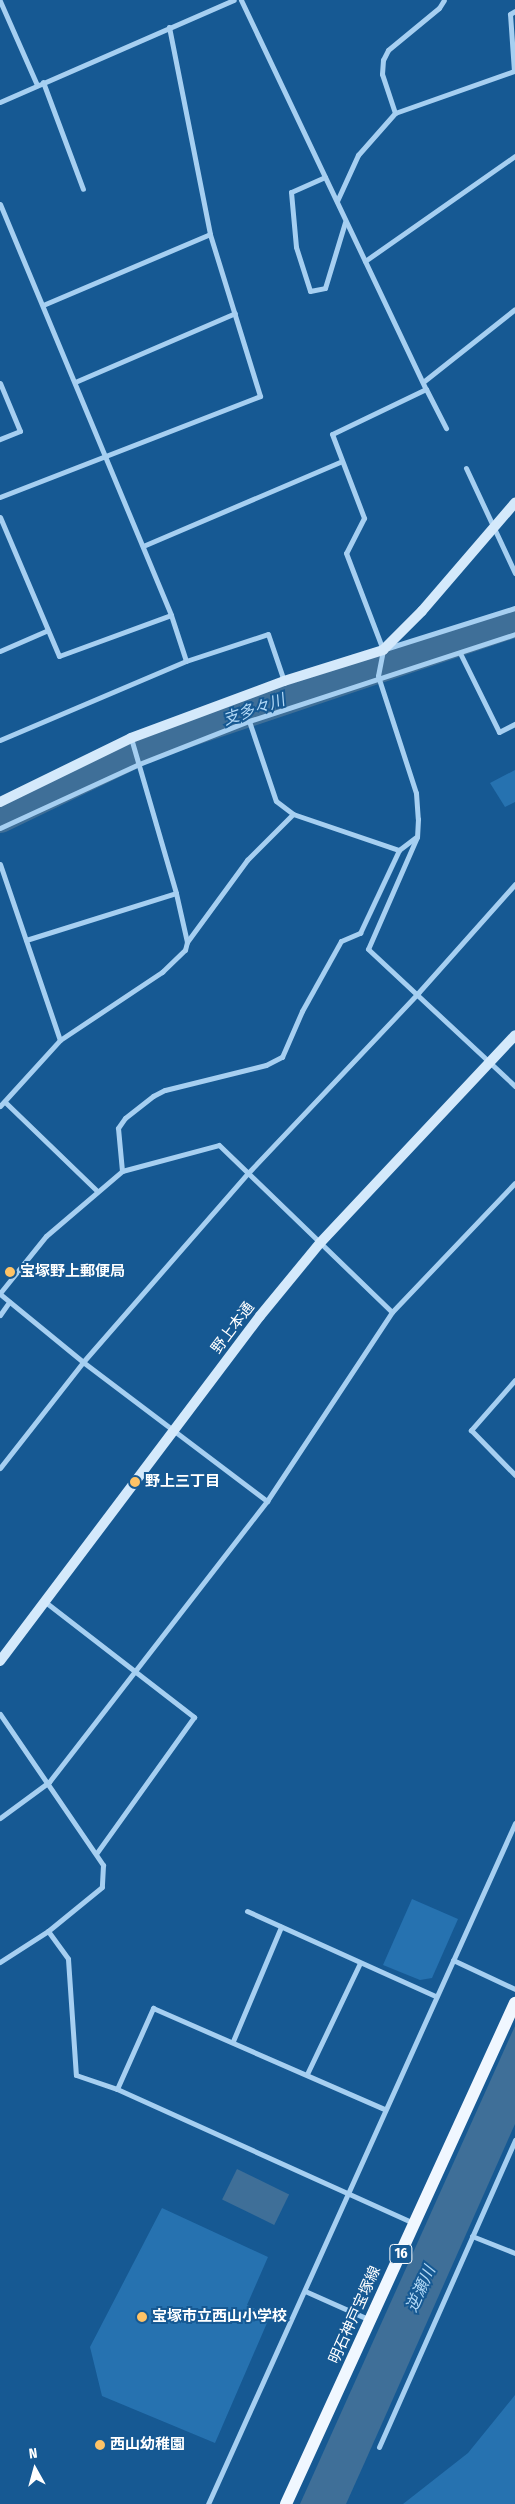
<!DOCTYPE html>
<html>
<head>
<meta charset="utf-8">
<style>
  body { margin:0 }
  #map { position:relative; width:515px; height:2504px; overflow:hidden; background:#165993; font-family:"Fira Sans Condensed","Noto Sans JP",sans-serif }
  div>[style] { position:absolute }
  .green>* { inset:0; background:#2672b0 }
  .water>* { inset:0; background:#3f6f98; transform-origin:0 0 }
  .river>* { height:29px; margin:-14.5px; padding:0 14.5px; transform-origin:14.5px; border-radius:14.5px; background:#3f6f98 }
  .street>* { height:5px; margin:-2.5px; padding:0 2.5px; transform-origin:2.5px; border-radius:2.5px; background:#a6cff1 }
  .secondary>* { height:10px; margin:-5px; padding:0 5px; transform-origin:5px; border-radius:5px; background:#d4e9fb }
  .primary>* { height:12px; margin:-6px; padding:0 6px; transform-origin:6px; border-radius:6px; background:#f0f7ff }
  .dots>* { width:14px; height:14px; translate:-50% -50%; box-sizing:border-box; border:2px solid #165993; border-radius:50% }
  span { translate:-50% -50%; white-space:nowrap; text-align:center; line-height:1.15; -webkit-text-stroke:4px #165993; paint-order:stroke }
  .shield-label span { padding:1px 4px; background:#165993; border:1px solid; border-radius:4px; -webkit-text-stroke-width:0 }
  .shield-label { font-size:14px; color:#fff; font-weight:700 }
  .poi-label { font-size:15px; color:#fff; font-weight:700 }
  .left { translate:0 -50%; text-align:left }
  .street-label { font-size:15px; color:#fff }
  .water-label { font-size:16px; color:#b2d9f7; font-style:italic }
  .north { position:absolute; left:10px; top:2444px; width:50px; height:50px; -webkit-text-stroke:4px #165993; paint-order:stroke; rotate:353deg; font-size:14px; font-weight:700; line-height:20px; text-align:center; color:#fff }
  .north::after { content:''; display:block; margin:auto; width:18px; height:22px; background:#fff; clip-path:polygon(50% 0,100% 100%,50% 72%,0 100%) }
</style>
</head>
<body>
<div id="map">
  <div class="green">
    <i style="clip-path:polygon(515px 770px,515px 802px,505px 807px,490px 783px)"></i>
    <i style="clip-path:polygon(412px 1899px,458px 1919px,432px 1978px,420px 1980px,383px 1965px)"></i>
    <i style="clip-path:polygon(162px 2208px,268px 2257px,247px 2305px,270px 2316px,215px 2443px,102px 2396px,90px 2347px)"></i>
    <i style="clip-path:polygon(515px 2395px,515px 2504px,403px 2504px,468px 2453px)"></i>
  </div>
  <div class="water">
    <i style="clip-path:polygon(515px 2026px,515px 2124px,368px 2455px,346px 2504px,300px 2504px)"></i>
    <i style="left:237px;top:2169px;width:58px;height:34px;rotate:26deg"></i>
  </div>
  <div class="river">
    <i style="left:0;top:818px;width:170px;rotate:-25.8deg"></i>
    <i style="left:153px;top:744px;width:382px;rotate:-18.6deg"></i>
  </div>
  <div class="street">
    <i style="left:241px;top:0;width:431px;rotate:64.6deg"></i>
    <i style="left:426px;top:389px;width:104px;rotate:154.4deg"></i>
    <i style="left:332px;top:434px;width:90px;rotate:69.1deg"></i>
    <i style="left:364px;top:518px;width:39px;rotate:117deg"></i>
    <i style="left:346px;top:553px;width:104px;rotate:69.1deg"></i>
    <i style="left:383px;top:650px;width:26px;rotate:101deg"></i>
    <i style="left:378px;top:676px;width:123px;rotate:72deg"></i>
    <i style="left:416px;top:793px;width:26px;rotate:86deg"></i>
    <i style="left:418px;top:819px;width:18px;rotate:93deg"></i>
    <i style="left:417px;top:837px;width:122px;rotate:113.6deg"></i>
    <i style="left:368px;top:949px;width:201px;rotate:43deg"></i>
    <i style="left:0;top:1px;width:92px;rotate:66.2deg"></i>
    <i style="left:43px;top:82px;width:114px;rotate:69.5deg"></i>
    <i style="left:0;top:102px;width:255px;rotate:-23.6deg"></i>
    <i style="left:395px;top:113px;width:41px;rotate:-108.4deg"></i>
    <i style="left:382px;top:74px;width:14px;rotate:-86deg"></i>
    <i style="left:383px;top:60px;width:11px;rotate:-63deg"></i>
    <i style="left:388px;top:50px;width:66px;rotate:-39.5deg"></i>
    <i style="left:439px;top:8px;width:9px;rotate:-58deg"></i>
    <i style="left:325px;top:177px;width:37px;rotate:156deg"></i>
    <i style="left:291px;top:192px;width:55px;rotate:84.8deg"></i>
    <i style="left:296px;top:247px;width:46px;rotate:72.3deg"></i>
    <i style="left:310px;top:291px;width:15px;rotate:-11deg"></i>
    <i style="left:325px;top:288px;width:69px;rotate:-73.1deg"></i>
    <i style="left:337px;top:201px;width:51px;rotate:-65.5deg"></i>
    <i style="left:358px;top:155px;width:56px;rotate:-48.6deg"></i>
    <i style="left:395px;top:113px;width:126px;rotate:-19.4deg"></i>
    <i style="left:514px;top:71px;width:57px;rotate:-94deg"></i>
    <i style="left:510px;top:14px;width:6px;rotate:-31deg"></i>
    <i style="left:0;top:204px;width:445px;rotate:67.4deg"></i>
    <i style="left:171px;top:615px;width:48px;rotate:71.9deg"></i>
    <i style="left:365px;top:261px;width:183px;rotate:-35deg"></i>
    <i style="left:43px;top:305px;width:181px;rotate:-23deg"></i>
    <i style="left:75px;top:382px;width:174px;rotate:-23.3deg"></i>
    <i style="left:423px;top:382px;width:117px;rotate:-38.4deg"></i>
    <i style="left:0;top:383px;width:52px;rotate:67.4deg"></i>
    <i style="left:20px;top:431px;width:22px;rotate:158deg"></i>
    <i style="left:426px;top:389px;width:44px;rotate:62.9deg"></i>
    <i style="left:466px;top:468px;width:116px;rotate:65deg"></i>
    <i style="left:0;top:497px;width:279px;rotate:-21.2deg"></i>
    <i style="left:260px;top:396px;width:170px;rotate:-107.2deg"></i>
    <i style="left:210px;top:234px;width:211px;rotate:-101.2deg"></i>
    <i style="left:0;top:517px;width:151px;rotate:67deg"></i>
    <i style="left:59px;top:656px;width:119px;rotate:-20.1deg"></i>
    <i style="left:143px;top:546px;width:216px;rotate:-23.1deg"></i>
    <i style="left:388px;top:648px;width:133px;rotate:-17.5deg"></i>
    <i style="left:0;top:651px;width:52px;rotate:-23.6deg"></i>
    <i style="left:460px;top:653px;width:88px;rotate:63.7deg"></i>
    <i style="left:499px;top:732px;width:18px;rotate:-27deg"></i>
    <i style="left:249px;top:721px;width:84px;rotate:71.4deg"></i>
    <i style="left:276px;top:801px;width:21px;rotate:37deg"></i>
    <i style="left:293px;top:814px;width:112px;rotate:18.8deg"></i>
    <i style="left:0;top:740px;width:202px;rotate:-23deg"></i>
    <i style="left:186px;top:661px;width:86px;rotate:-18.2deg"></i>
    <i style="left:268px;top:634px;width:50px;rotate:71.2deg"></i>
    <i style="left:0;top:828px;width:153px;rotate:-24.7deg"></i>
    <i style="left:139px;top:764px;width:118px;rotate:-21.4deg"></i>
    <i style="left:249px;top:721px;width:280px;rotate:-18.1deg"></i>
    <i style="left:0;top:864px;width:186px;rotate:71.2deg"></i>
    <i style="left:26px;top:940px;width:157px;rotate:-17.4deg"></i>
    <i style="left:187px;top:942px;width:102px;rotate:-53.8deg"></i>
    <i style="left:247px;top:860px;width:65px;rotate:-45deg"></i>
    <i style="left:5px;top:1102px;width:127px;rotate:44deg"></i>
    <i style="left:0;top:1106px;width:89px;rotate:-47.7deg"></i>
    <i style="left:60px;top:1040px;width:123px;rotate:-33.7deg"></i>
    <i style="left:162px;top:972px;width:32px;rotate:-44deg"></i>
    <i style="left:185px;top:950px;width:8px;rotate:-76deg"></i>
    <i style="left:187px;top:942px;width:50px;rotate:-102.7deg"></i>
    <i style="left:176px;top:893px;width:161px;rotate:-106.2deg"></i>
    <i style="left:122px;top:1171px;width:43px;rotate:-95.3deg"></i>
    <i style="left:118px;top:1128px;width:12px;rotate:-55deg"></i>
    <i style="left:125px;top:1118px;width:36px;rotate:-38deg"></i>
    <i style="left:153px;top:1096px;width:13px;rotate:-27deg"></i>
    <i style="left:165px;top:1090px;width:104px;rotate:-13.9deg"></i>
    <i style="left:266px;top:1065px;width:18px;rotate:-27deg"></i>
    <i style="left:282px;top:1057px;width:50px;rotate:-66.5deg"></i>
    <i style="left:302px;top:1011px;width:80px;rotate:-60.9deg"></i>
    <i style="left:341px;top:941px;width:21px;rotate:-23deg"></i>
    <i style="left:360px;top:933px;width:92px;rotate:-64.8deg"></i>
    <i style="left:399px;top:850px;width:21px;rotate:-37deg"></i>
    <i style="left:0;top:1293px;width:73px;rotate:-51.1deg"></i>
    <i style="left:46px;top:1236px;width:100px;rotate:-40.5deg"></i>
    <i style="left:122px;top:1171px;width:100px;rotate:-15deg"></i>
    <i style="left:219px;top:1145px;width:240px;rotate:44deg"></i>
    <i style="left:0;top:1294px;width:107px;rotate:39.3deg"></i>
    <i style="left:83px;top:1362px;width:231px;rotate:37.1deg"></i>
    <i style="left:0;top:1315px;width:16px;rotate:-55deg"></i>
    <i style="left:515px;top:1380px;width:67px;rotate:131.3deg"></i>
    <i style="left:471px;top:1430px;width:63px;rotate:45.6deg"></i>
    <i style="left:0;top:1468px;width:135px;rotate:-51.9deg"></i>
    <i style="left:83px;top:1362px;width:251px;rotate:-48.9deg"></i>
    <i style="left:248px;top:1173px;width:248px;rotate:-46.6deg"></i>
    <i style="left:418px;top:993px;width:146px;rotate:-48.3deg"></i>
    <i style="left:44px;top:1601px;width:190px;rotate:37.7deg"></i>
    <i style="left:194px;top:1717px;width:168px;rotate:125.6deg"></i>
    <i style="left:0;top:1714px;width:183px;rotate:55.7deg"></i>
    <i style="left:103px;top:1865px;width:22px;rotate:93deg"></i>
    <i style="left:102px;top:1887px;width:70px;rotate:140.8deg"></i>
    <i style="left:48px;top:1931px;width:34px;rotate:54deg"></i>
    <i style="left:68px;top:1959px;width:116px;rotate:86.1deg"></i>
    <i style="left:76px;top:2075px;width:43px;rotate:18.9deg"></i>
    <i style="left:117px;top:2089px;width:326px;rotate:24.3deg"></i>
    <i style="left:0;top:1818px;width:61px;rotate:-36.3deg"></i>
    <i style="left:49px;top:1782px;width:356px;rotate:-52.2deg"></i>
    <i style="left:267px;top:1501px;width:227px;rotate:-56.5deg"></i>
    <i style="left:392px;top:1312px;width:178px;rotate:-46.4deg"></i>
    <i style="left:247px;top:1911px;width:206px;rotate:24.3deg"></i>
    <i style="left:453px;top:1960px;width:68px;rotate:25.1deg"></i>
    <i style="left:0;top:1962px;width:57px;rotate:-32.9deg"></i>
    <i style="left:233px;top:2041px;width:124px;rotate:-67.2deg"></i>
    <i style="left:307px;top:2074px;width:123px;rotate:-64.5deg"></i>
    <i style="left:117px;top:2089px;width:89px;rotate:-66deg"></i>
    <i style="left:153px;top:2008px;width:252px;rotate:23.6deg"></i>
    <i style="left:472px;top:2236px;width:46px;rotate:21.6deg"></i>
    <i style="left:305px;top:2291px;width:71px;rotate:24deg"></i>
    <i style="left:379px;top:2447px;width:336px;rotate:-66.1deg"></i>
    <i style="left:208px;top:2504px;width:747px;rotate:-65.73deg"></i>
  </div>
  <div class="secondary">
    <i style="left:0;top:802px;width:146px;rotate:-26deg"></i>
    <i style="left:131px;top:738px;width:163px;rotate:-20.4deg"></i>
    <i style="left:284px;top:681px;width:104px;rotate:-17.4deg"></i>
    <i style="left:383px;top:650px;width:55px;rotate:-45deg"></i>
    <i style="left:422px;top:611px;width:143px;rotate:-49.3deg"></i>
    <i style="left:0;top:1661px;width:432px;rotate:-53deg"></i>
    <i style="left:260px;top:1316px;width:94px;rotate:-50.6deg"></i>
    <i style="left:320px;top:1243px;width:285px;rotate:-46.8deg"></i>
  </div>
  <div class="primary">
    <i style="left:286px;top:2504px;width:551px;rotate:-65.44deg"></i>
  </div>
  <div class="dots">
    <i style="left:10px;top:1272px;background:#ffc366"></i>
    <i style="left:135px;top:1482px;background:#ffc366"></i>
    <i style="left:142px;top:2317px;background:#ffc366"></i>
    <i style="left:100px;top:2445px;background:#ffc366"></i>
  </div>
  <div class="shield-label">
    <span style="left:401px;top:2254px">16</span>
  </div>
  <div class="poi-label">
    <span class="left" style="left:20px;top:1272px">宝塚野上郵便局</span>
    <span class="left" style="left:145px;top:1482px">野上三丁目</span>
    <span class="left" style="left:152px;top:2317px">宝塚市立西山小学校</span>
    <span class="left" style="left:110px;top:2445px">西山幼稚園</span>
  </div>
  <div class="street-label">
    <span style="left:233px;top:1328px;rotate:-53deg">野上本通</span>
    <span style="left:355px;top:2315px;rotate:-66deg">明石神戸宝塚線</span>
  </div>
  <div class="water-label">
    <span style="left:254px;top:710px;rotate:-19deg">支多々川</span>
    <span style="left:421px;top:2289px;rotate:-66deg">逆瀬川</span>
  </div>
  <div class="north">N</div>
</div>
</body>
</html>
